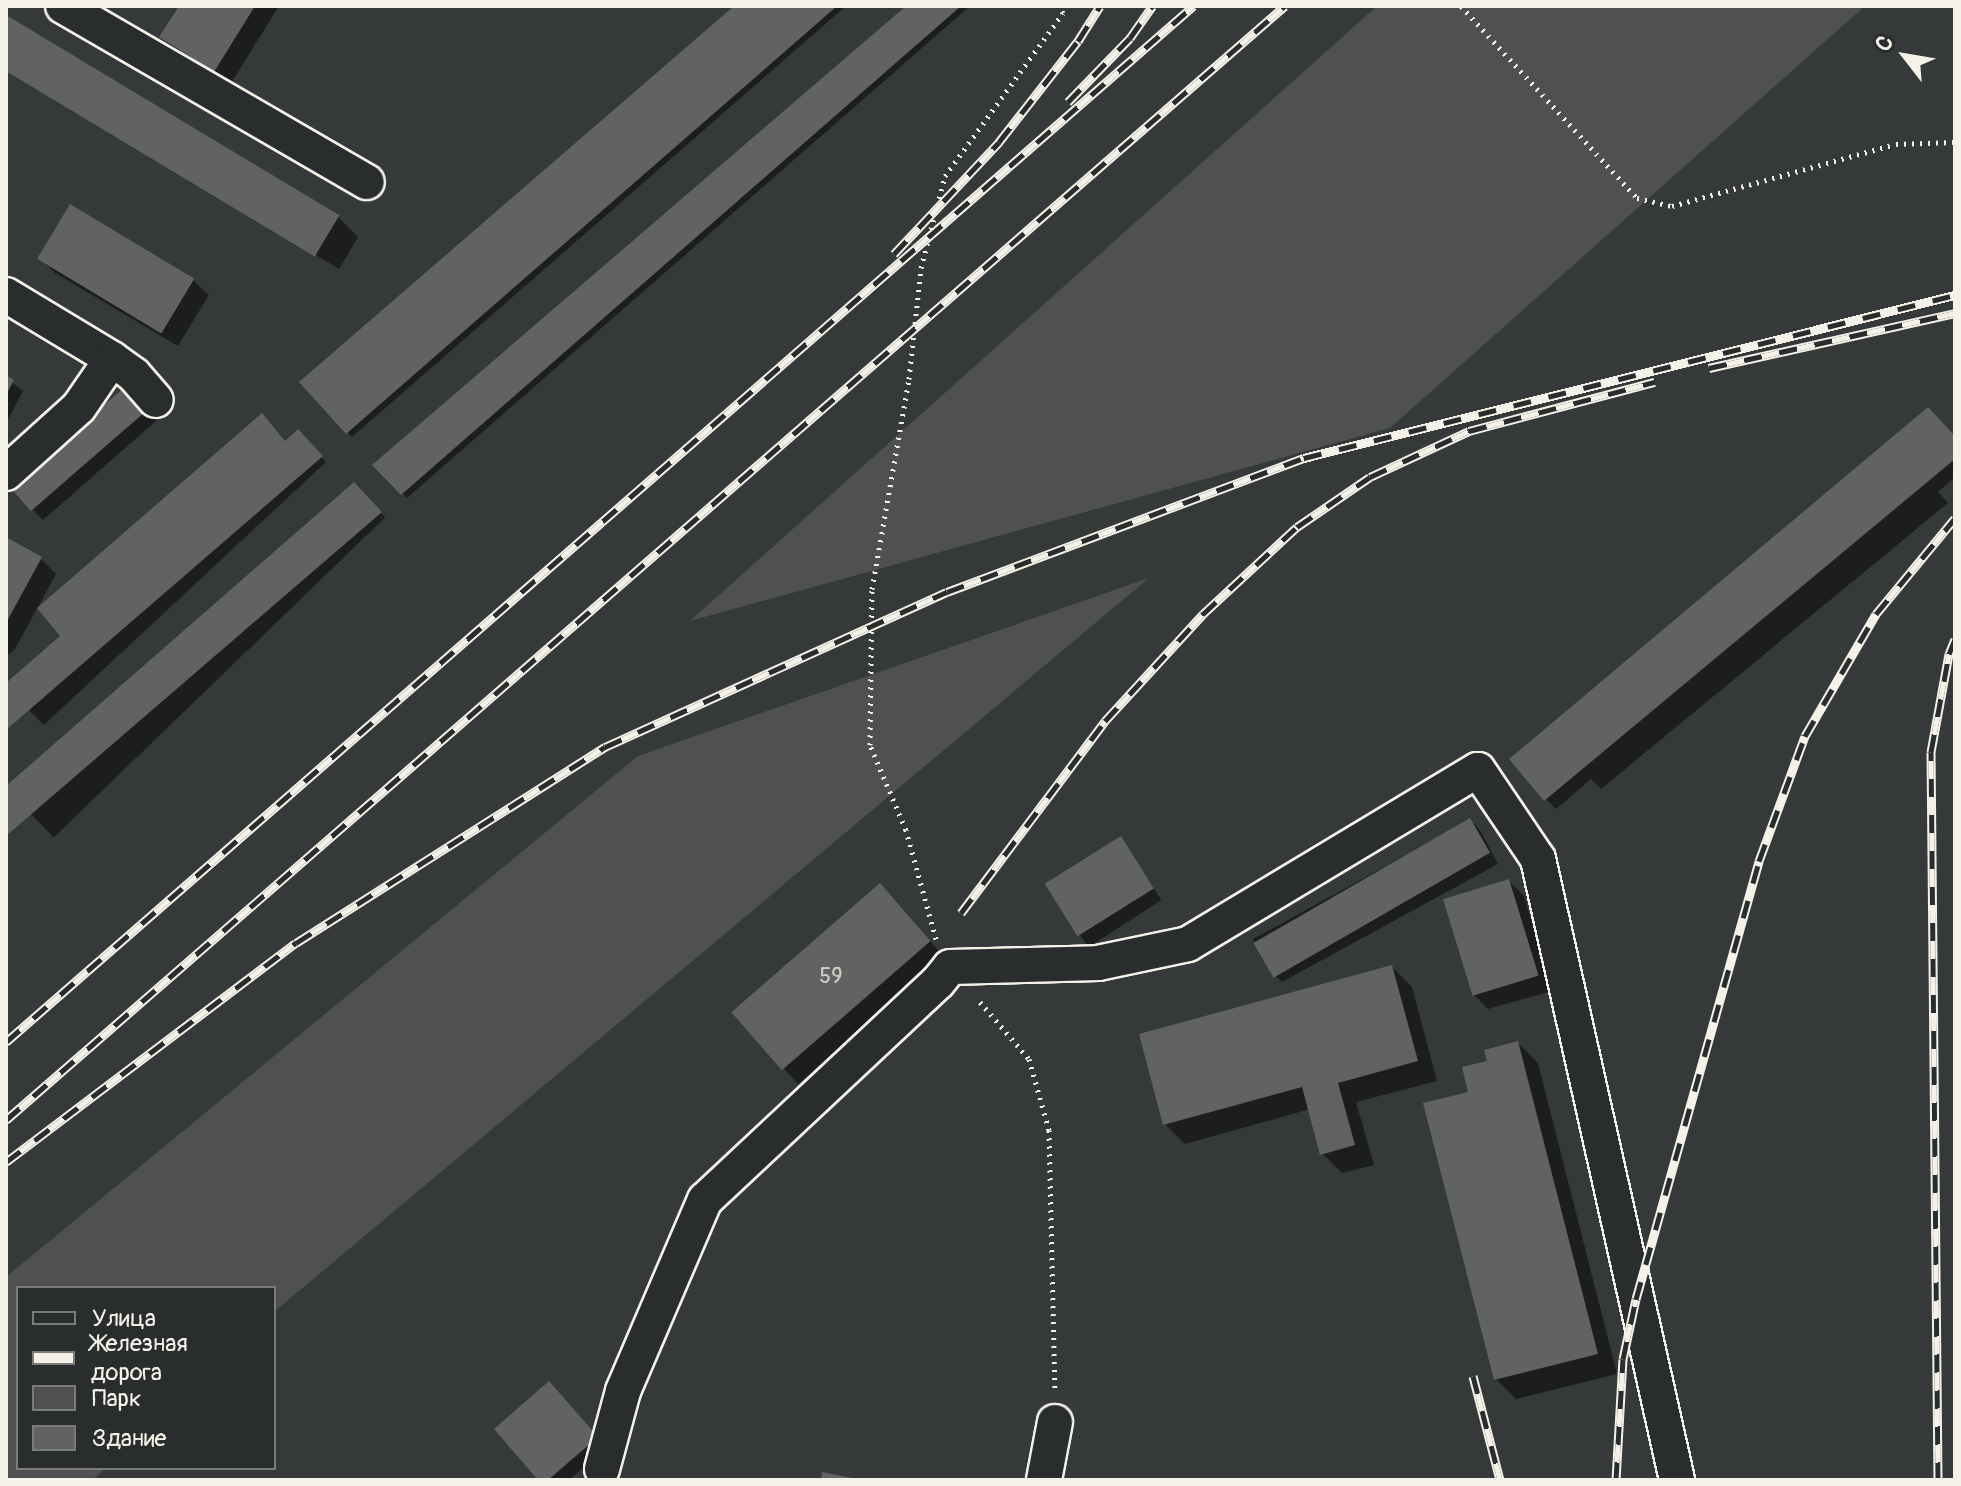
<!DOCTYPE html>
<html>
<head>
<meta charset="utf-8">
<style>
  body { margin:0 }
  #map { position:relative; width:1961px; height:1486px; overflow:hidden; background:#363939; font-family:Pangolin,sans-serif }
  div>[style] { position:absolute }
  .green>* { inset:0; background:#4e514f }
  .shadow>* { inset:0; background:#0007; transform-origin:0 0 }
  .building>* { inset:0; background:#616362; transform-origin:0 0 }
  .path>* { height:5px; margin-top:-2.5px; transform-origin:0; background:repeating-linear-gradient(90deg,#f4f1e8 0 2px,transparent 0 8px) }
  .roads { filter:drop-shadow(2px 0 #f4f1e8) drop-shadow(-2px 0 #f4f1e8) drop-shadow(0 2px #f4f1e8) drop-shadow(0 -2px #f4f1e8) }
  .minor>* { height:34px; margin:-17px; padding:0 17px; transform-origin:17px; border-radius:17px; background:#2a2d2e }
  .rail>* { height:9px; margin-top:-4.5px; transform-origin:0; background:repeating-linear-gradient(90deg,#2a2d2e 0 18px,#f4f1e8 0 36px); box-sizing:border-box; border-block:2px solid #f4f1e8 }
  span { translate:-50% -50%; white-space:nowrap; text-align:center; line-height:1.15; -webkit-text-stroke:8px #2a2d2e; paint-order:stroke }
  .number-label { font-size:22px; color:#cfcec6 }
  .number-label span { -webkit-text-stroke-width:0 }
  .frame { position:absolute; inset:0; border:8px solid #f4f1e8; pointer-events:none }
  .legend { position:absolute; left:16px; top:1286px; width:260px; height:184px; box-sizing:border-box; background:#2a2d2e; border:2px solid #7b7b78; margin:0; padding:10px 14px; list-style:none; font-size:24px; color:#f4f1e8 }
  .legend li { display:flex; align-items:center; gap:16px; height:40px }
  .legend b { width:40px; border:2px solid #7b7b78 }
  .north { position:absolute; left:1865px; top:16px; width:80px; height:80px; -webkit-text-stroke:6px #2a2d2e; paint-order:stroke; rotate:301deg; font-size:22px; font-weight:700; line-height:32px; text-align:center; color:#f4f1e8 }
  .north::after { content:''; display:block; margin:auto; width:28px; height:36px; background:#f4f1e8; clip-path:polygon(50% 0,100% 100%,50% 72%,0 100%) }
</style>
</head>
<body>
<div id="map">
  <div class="green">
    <i style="clip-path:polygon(1377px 6px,1865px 6px,1390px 428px,690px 621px)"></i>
    <i style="clip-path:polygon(1149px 578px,274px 1312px,274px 1288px,18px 1288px,18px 1468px,106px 1468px,93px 1480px,6px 1480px,6px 1277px,638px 756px)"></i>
  </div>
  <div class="shadow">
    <i style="clip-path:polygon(181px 6px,279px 6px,230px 85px,177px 52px,162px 37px)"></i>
    <i style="clip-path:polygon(737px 6px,846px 6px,352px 437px,302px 382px)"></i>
    <i style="clip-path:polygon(909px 6px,970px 6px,407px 498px,375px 465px)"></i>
    <i style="clip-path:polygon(6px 17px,338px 217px,358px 237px,339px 269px,6px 69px)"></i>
    <i style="clip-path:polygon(40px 258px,193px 280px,209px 295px,178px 346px,55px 273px)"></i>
    <i style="clip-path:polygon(6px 378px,23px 391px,6px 423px)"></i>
    <i style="clip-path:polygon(136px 398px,156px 421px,43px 520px,33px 510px)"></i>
    <i style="left:298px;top:432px;width:41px;height:386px;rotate:47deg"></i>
    <i style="clip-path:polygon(1955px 438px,1955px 477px,1938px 492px,1948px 503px,1601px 789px,1591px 779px,1556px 809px,1546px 799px)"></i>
    <i style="left:354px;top:485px;width:45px;height:461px;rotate:46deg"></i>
    <i style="clip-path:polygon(6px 540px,41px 559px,56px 574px,15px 649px,6px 657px)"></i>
    <i style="clip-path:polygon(1470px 820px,1480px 830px,1498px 864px,1282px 982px,1272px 972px,1253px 939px)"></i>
    <i style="left:1121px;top:838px;width:74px;height:87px;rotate:57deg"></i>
    <i style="clip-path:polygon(1509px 881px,1524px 896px,1552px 991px,1488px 1009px,1473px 994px)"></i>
    <i style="clip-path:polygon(895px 900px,944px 957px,798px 1084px,734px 1013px)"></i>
    <i style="clip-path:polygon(1392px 967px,1412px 987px,1437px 1081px,1356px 1102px,1374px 1165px,1342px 1173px,1322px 1153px,1310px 1109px,1185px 1144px,1165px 1124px)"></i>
    <i style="clip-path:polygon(1518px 1043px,1538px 1063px,1617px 1374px,1516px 1399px,1496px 1379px,1470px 1093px,1490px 1062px)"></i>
    <i style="clip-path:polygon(549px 1384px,606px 1448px,569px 1480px,540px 1480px)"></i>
  </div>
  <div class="building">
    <i style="clip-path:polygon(179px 6px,255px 6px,214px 72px,159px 37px)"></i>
    <i style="clip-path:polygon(734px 6px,837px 6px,346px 434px,299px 382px)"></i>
    <i style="clip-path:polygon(906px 6px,961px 6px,401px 495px,372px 465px)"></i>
    <i style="left:6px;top:15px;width:389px;height:48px;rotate:31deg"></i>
    <i style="left:70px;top:204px;width:145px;height:64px;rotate:31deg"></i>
    <i style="clip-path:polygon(6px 375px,14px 380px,6px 395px)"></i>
    <i style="left:126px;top:386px;width:32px;height:154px;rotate:49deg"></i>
    <i style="clip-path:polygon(1928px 407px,1955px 436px,1955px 459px,1544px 801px,1509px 759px)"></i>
    <i style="clip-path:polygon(262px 413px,285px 441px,298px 429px,323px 456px,6px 730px,6px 683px,60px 636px,37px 608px)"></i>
    <i style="clip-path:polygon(354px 482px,382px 512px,6px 836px,6px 786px)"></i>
    <i style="clip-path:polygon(6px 537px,42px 557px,6px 623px)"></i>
    <i style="left:1470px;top:818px;width:40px;height:250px;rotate:60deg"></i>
    <i style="left:1121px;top:836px;width:62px;height:90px;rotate:58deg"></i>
    <i style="left:1509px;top:879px;width:101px;height:69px;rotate:73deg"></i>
    <i style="left:880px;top:883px;width:77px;height:197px;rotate:49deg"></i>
    <i style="clip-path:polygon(1392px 965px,1418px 1061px,1338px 1083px,1355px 1145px,1320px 1155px,1302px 1087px,1163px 1125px,1139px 1034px)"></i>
    <i style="clip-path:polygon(1518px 1041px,1598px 1354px,1494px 1380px,1423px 1103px,1468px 1092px,1462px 1067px,1487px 1061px,1484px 1050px)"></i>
    <i style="clip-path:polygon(549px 1381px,598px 1437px,548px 1480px,538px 1480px,494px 1429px)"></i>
    <i style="clip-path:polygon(822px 1472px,857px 1479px,857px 1480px,821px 1480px)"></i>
  </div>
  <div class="path">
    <i style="left:1461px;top:6px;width:260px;rotate:47.5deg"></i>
    <i style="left:1637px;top:198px;width:36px;rotate:13deg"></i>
    <i style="left:1672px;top:206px;width:232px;rotate:-15.5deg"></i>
    <i style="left:1896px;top:144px;width:59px;rotate:-1.9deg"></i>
    <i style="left:936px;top:939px;width:113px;rotate:-105.4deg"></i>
    <i style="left:906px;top:830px;width:92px;rotate:-113deg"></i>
    <i style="left:870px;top:745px;width:156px;rotate:-89.3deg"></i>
    <i style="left:872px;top:589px;width:213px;rotate:-80deg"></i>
    <i style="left:909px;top:379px;width:112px;rotate:-83.8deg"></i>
    <i style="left:921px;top:268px;width:95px;rotate:-75.4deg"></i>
    <i style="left:945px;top:176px;width:201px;rotate:-54.1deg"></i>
    <i style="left:1063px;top:13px;width:8px;rotate:-120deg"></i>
    <i style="left:980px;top:1002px;width:75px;rotate:49.3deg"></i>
    <i style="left:1029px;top:1059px;width:74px;rotate:74.3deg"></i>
    <i style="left:1049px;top:1130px;width:258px;rotate:88.7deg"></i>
  </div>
  <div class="roads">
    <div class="minor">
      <i style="left:63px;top:6px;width:351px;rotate:30.1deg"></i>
      <i style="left:6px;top:295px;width:124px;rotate:31.1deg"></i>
      <i style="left:112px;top:359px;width:27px;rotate:36deg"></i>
      <i style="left:134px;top:375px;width:33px;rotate:49deg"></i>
      <i style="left:6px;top:473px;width:98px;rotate:-42.1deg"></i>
      <i style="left:79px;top:407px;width:58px;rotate:-55.5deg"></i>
      <i style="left:602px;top:1469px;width:81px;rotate:-74.9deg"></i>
      <i style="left:623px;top:1391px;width:208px;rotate:-66.8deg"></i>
      <i style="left:705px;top:1200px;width:319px;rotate:-43.1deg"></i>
      <i style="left:938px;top:982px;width:19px;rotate:-51deg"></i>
      <i style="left:950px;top:967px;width:148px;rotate:-1.5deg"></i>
      <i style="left:1098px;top:963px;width:92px;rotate:-11.9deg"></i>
      <i style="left:1188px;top:944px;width:338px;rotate:-31deg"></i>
      <i style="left:1478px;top:770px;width:107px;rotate:56deg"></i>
      <i style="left:1538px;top:859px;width:636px;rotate:77.38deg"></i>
      <i style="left:1044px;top:1480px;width:59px;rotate:-79.3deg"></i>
    </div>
  </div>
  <div class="rail">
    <i style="left:1068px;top:102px;width:89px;rotate:-45.9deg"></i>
    <i style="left:1130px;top:38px;width:39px;rotate:-55deg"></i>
    <i style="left:894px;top:254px;width:154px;rotate:-46.8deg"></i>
    <i style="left:999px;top:142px;width:128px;rotate:-52deg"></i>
    <i style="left:1078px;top:41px;width:41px;rotate:-57.8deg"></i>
    <i style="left:1709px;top:368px;width:252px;rotate:-12.6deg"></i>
    <i style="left:961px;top:913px;width:240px;rotate:-53.1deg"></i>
    <i style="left:1105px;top:721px;width:145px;rotate:-47.5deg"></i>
    <i style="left:1203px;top:614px;width:128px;rotate:-42.8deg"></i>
    <i style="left:1297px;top:527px;width:88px;rotate:-34.4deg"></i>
    <i style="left:1370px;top:477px;width:109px;rotate:-24.9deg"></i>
    <i style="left:1469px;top:431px;width:192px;rotate:-14.8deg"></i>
    <i style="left:6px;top:1042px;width:1576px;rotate:-41.11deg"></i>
    <i style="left:6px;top:1120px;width:1696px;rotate:-41.06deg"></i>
    <i style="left:6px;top:1162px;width:363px;rotate:-37.1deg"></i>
    <i style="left:296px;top:943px;width:366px;rotate:-32.4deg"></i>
    <i style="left:605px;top:747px;width:375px;rotate:-24.4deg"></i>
    <i style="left:947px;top:592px;width:381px;rotate:-20.6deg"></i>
    <i style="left:1304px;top:458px;width:671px;rotate:-14.06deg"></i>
    <i style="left:1473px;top:1376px;width:107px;rotate:75.4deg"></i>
    <i style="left:1616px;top:1480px;width:121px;rotate:-86.7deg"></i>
    <i style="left:1623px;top:1359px;width:61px;rotate:-77.8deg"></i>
    <i style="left:1636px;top:1299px;width:455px;rotate:-74.3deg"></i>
    <i style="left:1759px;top:861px;width:133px;rotate:-69.8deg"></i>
    <i style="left:1805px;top:736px;width:141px;rotate:-59.8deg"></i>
    <i style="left:1876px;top:614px;width:124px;rotate:-50.5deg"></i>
    <i style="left:1938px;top:1480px;width:728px;rotate:-90.55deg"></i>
    <i style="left:1931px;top:752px;width:100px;rotate:-79.6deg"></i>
    <i style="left:1949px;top:654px;width:16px;rotate:-68deg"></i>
  </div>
  <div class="number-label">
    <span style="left:831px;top:977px">59</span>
  </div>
  <div class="frame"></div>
  <ul class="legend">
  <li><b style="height:10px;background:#2a2d2e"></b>Улица</li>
  <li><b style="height:10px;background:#f4f1e8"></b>Железная дорога</li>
  <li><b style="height:22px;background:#4e514f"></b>Парк</li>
  <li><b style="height:22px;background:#616362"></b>Здание</li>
  </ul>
  <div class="north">С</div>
</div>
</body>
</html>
